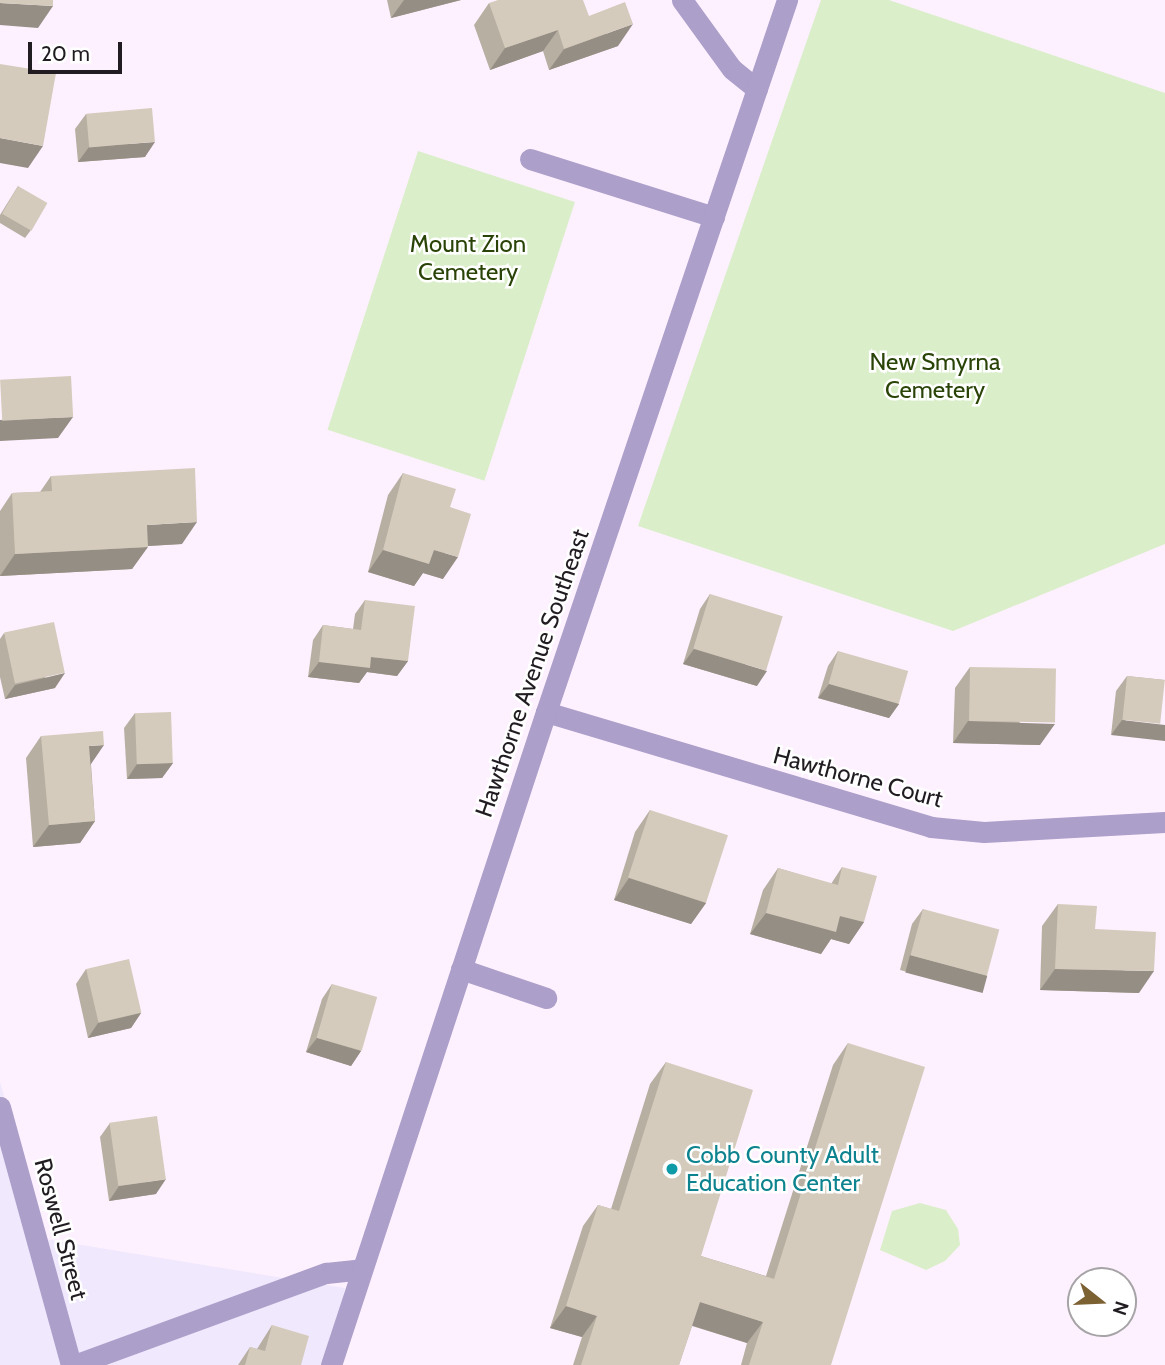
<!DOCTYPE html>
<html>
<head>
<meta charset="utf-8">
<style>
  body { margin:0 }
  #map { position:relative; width:1165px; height:1365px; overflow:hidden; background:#fef1ff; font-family:Cabin,sans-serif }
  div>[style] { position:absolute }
  .commercial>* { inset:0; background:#f0e8fd }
  .green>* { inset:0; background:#daeeca; transform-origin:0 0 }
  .minor>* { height:21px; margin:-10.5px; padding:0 10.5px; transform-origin:10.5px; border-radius:10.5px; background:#ac9fca }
  .wall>* { inset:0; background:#b7afa2 }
  .shaded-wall>* { inset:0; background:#958e84; transform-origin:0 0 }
  .building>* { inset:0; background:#d5cbbc; transform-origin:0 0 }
  .dots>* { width:19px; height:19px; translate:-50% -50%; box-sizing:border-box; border:4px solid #fff; border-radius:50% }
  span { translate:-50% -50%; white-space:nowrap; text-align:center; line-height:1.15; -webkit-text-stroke:5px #fff; paint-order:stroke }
  .park-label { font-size:24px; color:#2a4408 }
  .street-label { font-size:24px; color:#211c21 }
  .culture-label { font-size:24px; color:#0d838f }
  .left { translate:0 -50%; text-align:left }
  .north { position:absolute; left:1067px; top:1267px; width:70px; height:70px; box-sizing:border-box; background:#fff; border:2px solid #a6a4a6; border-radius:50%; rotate:108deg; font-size:19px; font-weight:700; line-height:28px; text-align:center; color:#211c21 }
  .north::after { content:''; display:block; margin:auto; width:24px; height:32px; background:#7c6133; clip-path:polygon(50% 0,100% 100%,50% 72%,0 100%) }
  .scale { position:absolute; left:28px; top:42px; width:94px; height:32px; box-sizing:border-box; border:4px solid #211c21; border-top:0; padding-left:9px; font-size:21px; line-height:24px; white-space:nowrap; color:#211c21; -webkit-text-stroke:5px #fff; paint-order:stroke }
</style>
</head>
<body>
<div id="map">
  <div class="commercial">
    <i style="clip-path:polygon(0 1082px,45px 1239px,345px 1288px,329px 1365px,0 1365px)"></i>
  </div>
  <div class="green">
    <i style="clip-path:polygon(821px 0,889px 0,1165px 93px,1165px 544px,953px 631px,638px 526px)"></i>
    <i style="left:418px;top:151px;width:165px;height:293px;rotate:18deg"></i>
    <i style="clip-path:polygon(920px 1203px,946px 1210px,958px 1229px,960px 1245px,945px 1261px,926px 1270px,880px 1250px,892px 1211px)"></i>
  </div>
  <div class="minor">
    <i style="left:682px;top:0;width:85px;rotate:54.1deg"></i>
    <i style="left:732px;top:69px;width:32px;rotate:39deg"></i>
    <i style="left:530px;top:159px;width:193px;rotate:17.5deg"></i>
    <i style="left:546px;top:712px;width:402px;rotate:16.6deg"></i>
    <i style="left:931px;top:827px;width:53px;rotate:5.4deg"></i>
    <i style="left:984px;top:832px;width:181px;rotate:-3.2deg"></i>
    <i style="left:461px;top:969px;width:90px;rotate:18.8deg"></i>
    <i style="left:0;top:1107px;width:268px;rotate:74.6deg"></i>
    <i style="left:74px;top:1365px;width:268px;rotate:-20.1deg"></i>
    <i style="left:326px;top:1273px;width:36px;rotate:-6deg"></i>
    <i style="left:331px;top:1365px;width:687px;rotate:-71.78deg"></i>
    <i style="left:546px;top:712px;width:752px;rotate:-71.3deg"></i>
  </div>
  <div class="wall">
    <i style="clip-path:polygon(387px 0,461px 0,391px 18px)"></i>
    <i style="clip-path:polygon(489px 3px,589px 16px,618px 46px,549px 70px,543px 51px,490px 70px,474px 25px)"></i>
    <i style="clip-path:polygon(86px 114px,145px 157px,78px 162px,75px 129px)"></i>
    <i style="clip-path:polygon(18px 186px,31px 230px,25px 238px,0 223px,0 215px)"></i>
    <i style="clip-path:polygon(403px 473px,450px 507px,443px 579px,423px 573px,414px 586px,368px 572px,388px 495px)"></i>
    <i style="clip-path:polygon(51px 476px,182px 544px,148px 546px,132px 569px,0 576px,0 511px,12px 493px,40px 492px)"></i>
    <i style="clip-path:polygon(710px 594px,757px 686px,683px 664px,700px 609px)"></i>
    <i style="clip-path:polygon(365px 600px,408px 661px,397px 676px,367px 672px,359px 683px,308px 677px,313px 640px,323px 625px,353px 629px,355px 614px)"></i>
    <i style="clip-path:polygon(4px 633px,55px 688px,5px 699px,0 677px,0 639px)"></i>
    <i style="clip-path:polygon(838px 651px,899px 704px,889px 718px,818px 698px,828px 666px)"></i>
    <i style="clip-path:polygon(970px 667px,1040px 745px,953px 743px,955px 688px)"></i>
    <i style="clip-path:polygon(1127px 676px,1165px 680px,1111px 735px,1116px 691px)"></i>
    <i style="clip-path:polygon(135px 713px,173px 763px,162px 778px,127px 779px,124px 728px)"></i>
    <i style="clip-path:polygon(41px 736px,91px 764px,95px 821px,80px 843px,33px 847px,26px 758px)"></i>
    <i style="clip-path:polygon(650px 810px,706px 903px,691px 924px,614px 900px,635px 832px)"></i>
    <i style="clip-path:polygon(842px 867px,864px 922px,849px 944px,831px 939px,821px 954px,750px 934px,763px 890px,778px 868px,831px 884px)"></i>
    <i style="clip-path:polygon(1058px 904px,1095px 929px,1139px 993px,1040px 990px,1042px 926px)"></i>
    <i style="clip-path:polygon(923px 909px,987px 976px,977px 991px,900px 970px,912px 924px)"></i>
    <i style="clip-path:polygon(86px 969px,141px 1013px,131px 1028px,88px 1038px,76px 984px)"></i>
    <i style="clip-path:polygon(332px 984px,361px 1051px,351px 1066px,306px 1052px,322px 999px)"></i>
    <i style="clip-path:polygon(848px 1043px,831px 1365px,741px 1365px,747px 1343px,692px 1326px,679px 1365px,573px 1365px,582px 1337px,550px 1328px,583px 1226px,598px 1205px,611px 1209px,650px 1084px,666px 1062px,701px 1256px,766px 1276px,833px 1065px)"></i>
    <i style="clip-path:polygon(110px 1123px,156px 1194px,109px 1201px,100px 1137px)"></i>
    <i style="clip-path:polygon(272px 1325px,301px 1365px,238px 1365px,250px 1347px,257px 1349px)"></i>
  </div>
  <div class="shaded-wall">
    <i style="clip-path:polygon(404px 0,461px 0,391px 18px)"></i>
    <i style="clip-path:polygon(0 3px,53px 6px,38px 28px,0 25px)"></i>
    <i style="clip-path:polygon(633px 24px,618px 46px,549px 70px,564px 49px)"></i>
    <i style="clip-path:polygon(558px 30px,543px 51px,490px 70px,505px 48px)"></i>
    <i style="clip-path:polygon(0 138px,43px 146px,28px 168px,0 163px)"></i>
    <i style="clip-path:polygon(155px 142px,145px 157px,78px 162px,89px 147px)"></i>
    <i style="clip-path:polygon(73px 417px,58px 438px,0 441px,0 420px)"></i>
    <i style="clip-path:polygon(197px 522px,182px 544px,131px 547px,147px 525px)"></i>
    <i style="clip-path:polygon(148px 547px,132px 569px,0 576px,15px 554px)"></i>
    <i style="clip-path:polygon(383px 550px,434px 550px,458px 557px,443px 579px,423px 573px,414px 586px,368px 572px)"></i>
    <i style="clip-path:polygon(694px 649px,767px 671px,757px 686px,683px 664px)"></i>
    <i style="clip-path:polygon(371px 657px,408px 661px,397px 676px,367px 672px,359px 683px,308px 677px,319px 662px)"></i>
    <i style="clip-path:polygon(65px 673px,55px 688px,5px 699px,15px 685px)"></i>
    <i style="clip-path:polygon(829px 684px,899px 704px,889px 718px,818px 698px)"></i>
    <i style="clip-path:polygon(1122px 720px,1165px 725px,1165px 741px,1111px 735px)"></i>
    <i style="clip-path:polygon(968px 721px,1055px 724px,1040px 745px,953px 743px)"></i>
    <i style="clip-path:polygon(104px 745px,89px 767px,89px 746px)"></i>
    <i style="clip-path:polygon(173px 763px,162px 778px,127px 779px,137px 764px)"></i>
    <i style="clip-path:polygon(95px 821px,80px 843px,33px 847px,49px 825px)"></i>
    <i style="clip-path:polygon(629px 878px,706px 903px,691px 924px,614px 900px)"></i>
    <i style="clip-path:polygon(766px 913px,840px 916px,864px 922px,849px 944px,831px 939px,821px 954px,750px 934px)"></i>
    <i style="left:910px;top:955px;width:80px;height:18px;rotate:15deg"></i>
    <i style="clip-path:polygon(1055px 969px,1154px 971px,1139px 993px,1040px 990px)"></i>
    <i style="clip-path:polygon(141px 1013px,131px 1028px,88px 1038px,98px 1023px)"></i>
    <i style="clip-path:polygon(317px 1038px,361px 1051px,351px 1066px,306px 1052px)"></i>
    <i style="clip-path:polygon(166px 1179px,156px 1194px,109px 1201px,119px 1186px)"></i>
    <i style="clip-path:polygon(700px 1302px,763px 1322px,747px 1343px,684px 1323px)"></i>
    <i style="clip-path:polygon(566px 1306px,597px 1316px,582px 1337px,550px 1328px)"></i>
  </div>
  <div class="building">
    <i style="clip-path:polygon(0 0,53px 0,53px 6px,0 3px)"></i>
    <i style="clip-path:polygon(498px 0,583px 0,589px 16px,625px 2px,633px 24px,564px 49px,558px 30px,505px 48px,489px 3px)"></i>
    <i style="clip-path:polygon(0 64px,56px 73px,43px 146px,0 138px)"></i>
    <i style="left:152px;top:108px;width:34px;height:66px;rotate:85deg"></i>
    <i style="left:18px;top:186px;width:34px;height:32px;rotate:30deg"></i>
    <i style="left:71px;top:376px;width:41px;height:71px;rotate:87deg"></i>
    <i style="clip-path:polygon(195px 468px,197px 522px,147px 525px,148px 547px,15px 554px,12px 493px,52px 491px,51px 476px)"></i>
    <i style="clip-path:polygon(403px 473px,456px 489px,450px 507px,471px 514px,458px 557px,434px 550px,429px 564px,383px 550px)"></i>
    <i style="left:710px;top:594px;width:76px;height:57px;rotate:17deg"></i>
    <i style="clip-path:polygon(365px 600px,415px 606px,408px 661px,371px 657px,370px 668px,319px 662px,323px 625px,361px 630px)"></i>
    <i style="left:54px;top:622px;width:52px;height:51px;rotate:78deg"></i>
    <i style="left:838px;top:651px;width:73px;height:34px;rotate:16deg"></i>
    <i style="left:970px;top:667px;width:86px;height:54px;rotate:1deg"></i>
    <i style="left:1127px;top:676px;width:38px;height:44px;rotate:6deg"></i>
    <i style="left:171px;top:712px;width:51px;height:36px;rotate:88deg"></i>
    <i style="clip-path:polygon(103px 731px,104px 745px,89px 746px,95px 821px,49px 825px,41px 736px)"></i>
    <i style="left:650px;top:810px;width:82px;height:71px;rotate:18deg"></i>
    <i style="clip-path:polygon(842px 867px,877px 876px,864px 922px,840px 916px,836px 932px,766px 913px,778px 868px,838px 885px)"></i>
    <i style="clip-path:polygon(1058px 904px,1097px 906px,1095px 929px,1156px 932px,1154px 971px,1055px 969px)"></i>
    <i style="left:923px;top:909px;width:79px;height:48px;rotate:15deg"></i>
    <i style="left:129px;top:959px;width:55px;height:44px;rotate:77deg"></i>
    <i style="left:332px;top:984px;width:47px;height:56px;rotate:16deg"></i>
    <i style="clip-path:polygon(848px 1043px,925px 1067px,831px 1365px,749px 1365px,763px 1322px,700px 1302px,679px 1365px,581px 1365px,597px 1316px,566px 1306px,598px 1205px,619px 1211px,666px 1062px,753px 1090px,701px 1256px,774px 1279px)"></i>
    <i style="left:157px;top:1116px;width:64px;height:48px;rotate:82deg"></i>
    <i style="clip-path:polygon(272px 1325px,309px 1336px,301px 1365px,245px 1365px,250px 1347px,265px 1351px)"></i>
  </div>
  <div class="dots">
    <i style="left:672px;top:1169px;background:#0f9aa8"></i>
  </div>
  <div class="park-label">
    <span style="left:468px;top:258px">Mount Zion<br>Cemetery</span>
    <span style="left:935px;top:376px">New Smyrna<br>Cemetery</span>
  </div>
  <div class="street-label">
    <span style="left:532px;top:673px;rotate:-71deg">Hawthorne Avenue Southeast</span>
    <span style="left:858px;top:777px;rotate:15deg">Hawthorne Court</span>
    <span style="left:61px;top:1229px;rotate:75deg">Roswell Street</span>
  </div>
  <div class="culture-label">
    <span class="left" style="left:686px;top:1169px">Cobb County Adult<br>Education Center</span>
  </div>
  <div class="north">N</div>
  <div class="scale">20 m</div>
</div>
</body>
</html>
